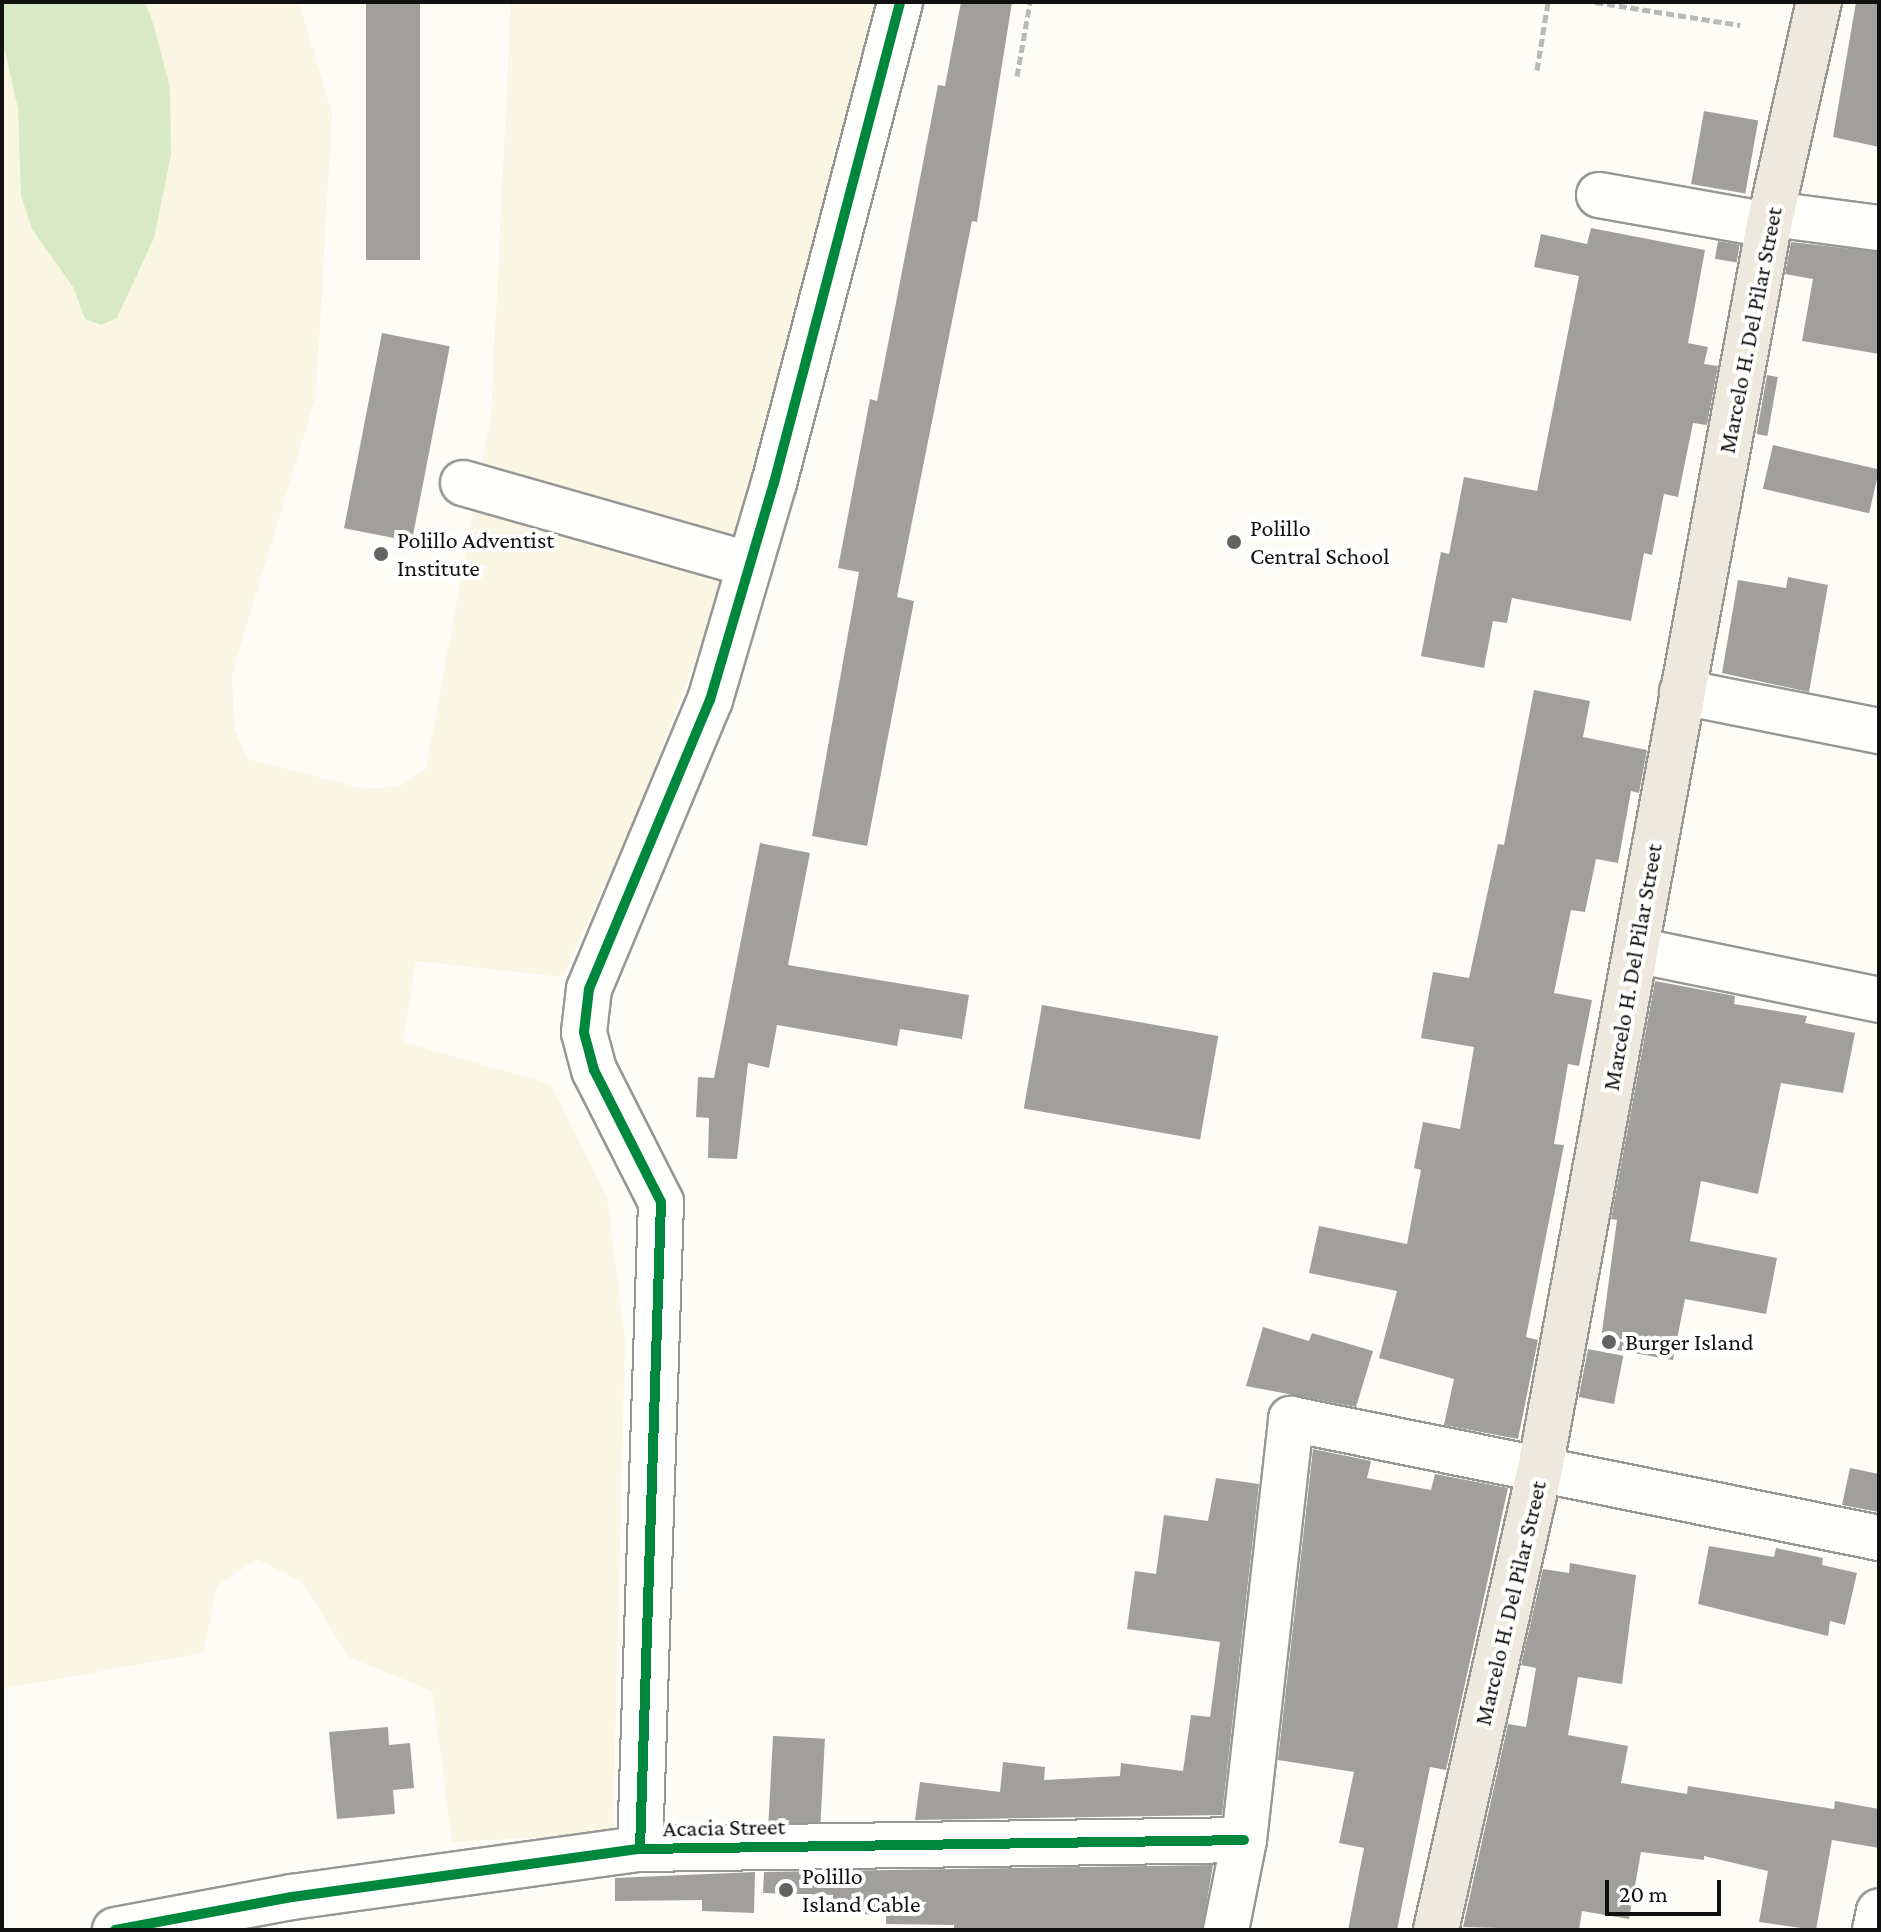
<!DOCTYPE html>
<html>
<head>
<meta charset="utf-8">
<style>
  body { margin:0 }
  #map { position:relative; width:1881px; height:1932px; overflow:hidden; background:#fdfcf7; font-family:"Crimson Pro",serif }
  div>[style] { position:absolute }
  .farmland>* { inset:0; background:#f9f7e4 }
  .forest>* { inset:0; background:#d8eac5 }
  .building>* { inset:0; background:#a19f9c; transform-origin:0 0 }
  .path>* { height:5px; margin-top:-2.5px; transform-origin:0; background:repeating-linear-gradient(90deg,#b9b9b8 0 8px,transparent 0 12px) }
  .roads { filter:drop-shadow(2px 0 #979795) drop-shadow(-2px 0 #979795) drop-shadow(0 2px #979795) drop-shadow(0 -2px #979795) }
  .minor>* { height:44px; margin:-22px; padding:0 22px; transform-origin:22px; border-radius:22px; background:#fffffe }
  .major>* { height:44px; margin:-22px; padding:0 22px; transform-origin:22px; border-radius:22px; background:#ede9dc }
  .cycleway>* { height:10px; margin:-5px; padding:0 5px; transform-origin:5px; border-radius:5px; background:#00873e }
  .dots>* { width:22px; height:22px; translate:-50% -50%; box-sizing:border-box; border:4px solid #fff; border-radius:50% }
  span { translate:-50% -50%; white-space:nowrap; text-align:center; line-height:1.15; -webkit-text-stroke:8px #fff; paint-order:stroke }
  .street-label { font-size:24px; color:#111 }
  .poi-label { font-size:24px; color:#111 }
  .left { translate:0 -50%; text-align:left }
  .frame { position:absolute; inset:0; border:4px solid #111; pointer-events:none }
  .scale { position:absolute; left:1605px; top:1880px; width:116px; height:36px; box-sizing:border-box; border:4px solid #111; border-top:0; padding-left:10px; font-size:24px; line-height:28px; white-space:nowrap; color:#111; -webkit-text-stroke:6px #fff; paint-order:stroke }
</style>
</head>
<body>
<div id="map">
  <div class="farmland">
    <i style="clip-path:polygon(2px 2px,299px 2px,332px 113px,316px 396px,232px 674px,234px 728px,248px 759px,365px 789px,400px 786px,426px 769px,491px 415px,511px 2px,876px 2px,722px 588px,637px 814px,563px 977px,416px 961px,403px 1042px,551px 1084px,607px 1198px,625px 1338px,613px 1834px,452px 1842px,432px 1691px,348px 1657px,303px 1583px,257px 1559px,217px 1586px,203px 1653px,2px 1689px)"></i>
  </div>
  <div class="forest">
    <i style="clip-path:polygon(2px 2px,145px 2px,153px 23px,170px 87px,171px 155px,154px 238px,117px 318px,101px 325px,85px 319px,73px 287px,32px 229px,21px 196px,18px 109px,2px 37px)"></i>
  </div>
  <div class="building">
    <i style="left:366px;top:2px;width:54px;height:258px"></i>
    <i style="clip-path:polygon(961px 2px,1012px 2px,977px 222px,972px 221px,897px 597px,914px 601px,867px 846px,812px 836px,859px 572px,838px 568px,870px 399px,877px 401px,938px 85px,945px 86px)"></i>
    <i style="clip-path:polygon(1856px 2px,1879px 2px,1879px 147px,1833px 137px)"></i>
    <i style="left:1704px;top:111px;width:55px;height:74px;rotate:10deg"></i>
    <i style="clip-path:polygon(1591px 228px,1705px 250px,1688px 343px,1708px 347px,1704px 364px,1718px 366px,1707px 425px,1693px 423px,1678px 497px,1664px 494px,1652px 555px,1644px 553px,1631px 621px,1512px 598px,1507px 623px,1493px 621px,1484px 668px,1421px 656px,1441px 552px,1449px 554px,1464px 477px,1537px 491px,1579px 276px,1534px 267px,1541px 234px,1587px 244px)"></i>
    <i style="left:1718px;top:241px;width:22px;height:18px;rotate:10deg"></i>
    <i style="clip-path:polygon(1791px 242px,1879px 252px,1879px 354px,1802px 341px,1813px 279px,1785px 274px)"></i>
    <i style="left:382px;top:333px;width:69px;height:199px;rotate:11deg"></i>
    <i style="left:1767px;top:375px;width:11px;height:60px;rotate:10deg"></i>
    <i style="left:1773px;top:445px;width:109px;height:45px;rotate:13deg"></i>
    <i style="clip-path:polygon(1788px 577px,1828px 585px,1809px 692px,1722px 673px,1738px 580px,1786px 588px)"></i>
    <i style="clip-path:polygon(1534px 690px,1590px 701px,1583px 737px,1647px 750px,1639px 793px,1631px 791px,1618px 863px,1596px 859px,1585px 912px,1571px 910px,1554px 993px,1592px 1000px,1579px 1066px,1568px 1064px,1554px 1144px,1564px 1145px,1526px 1337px,1538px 1340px,1518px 1439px,1444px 1425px,1454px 1379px,1379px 1358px,1397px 1291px,1309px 1273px,1319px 1226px,1407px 1244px,1421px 1170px,1414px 1168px,1423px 1122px,1460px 1129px,1474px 1047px,1421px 1038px,1433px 972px,1469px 978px,1498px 844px,1504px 845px)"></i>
    <i style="clip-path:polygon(760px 843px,810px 853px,788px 965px,969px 995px,962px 1039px,900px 1029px,897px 1046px,777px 1025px,769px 1068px,748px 1063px,737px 1159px,708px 1158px,709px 1118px,696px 1117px,698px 1077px,714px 1078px)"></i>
    <i style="clip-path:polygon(1655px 981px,1735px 996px,1734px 1004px,1807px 1016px,1805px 1023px,1855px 1033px,1843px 1093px,1781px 1083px,1758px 1194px,1701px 1181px,1690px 1241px,1777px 1258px,1766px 1314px,1685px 1299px,1673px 1360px,1600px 1347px,1617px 1220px,1611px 1219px)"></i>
    <i style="left:1042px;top:1005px;width:179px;height:105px;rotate:10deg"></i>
    <i style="clip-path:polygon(1263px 1327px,1309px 1341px,1312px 1333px,1373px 1351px,1356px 1407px,1246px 1386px)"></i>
    <i style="left:1588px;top:1349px;width:36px;height:49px;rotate:11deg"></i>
    <i style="clip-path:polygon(1313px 1449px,1371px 1461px,1367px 1478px,1431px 1490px,1435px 1474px,1508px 1488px,1446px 1770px,1430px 1767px,1397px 1930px,1348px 1930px,1364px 1848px,1339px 1843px,1354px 1772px,1278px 1760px)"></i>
    <i style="clip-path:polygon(1850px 1468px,1879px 1474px,1879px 1512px,1842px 1505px)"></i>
    <i style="clip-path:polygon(1216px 1478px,1259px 1484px,1222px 1815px,915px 1820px,920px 1782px,1000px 1792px,1003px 1762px,1045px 1767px,1044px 1780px,1120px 1776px,1121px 1763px,1183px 1771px,1191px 1715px,1210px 1717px,1220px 1642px,1127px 1629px,1135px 1571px,1156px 1574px,1164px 1515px,1208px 1521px)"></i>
    <i style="clip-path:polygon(1709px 1546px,1774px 1557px,1776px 1548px,1823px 1558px,1822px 1565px,1857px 1573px,1845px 1625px,1830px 1621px,1828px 1636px,1698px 1604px)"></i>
    <i style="clip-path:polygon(1570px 1563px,1636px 1575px,1622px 1684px,1578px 1677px,1568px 1735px,1628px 1746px,1621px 1783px,1687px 1794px,1688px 1786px,1834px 1809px,1835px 1801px,1879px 1809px,1879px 1848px,1832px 1840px,1816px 1930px,1759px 1922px,1768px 1871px,1704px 1856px,1704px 1860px,1641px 1852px,1629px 1919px,1582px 1911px,1579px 1930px,1463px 1927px,1508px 1724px,1526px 1727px,1536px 1668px,1521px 1665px,1543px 1569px,1569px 1573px)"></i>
    <i style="clip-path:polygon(388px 1727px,389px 1745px,410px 1743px,414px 1788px,393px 1790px,395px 1814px,337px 1819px,329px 1732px)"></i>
    <i style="left:773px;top:1736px;width:52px;height:86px;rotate:3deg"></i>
    <i style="clip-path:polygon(1213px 1865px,1202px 1930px,954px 1930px,954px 1925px,886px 1924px,886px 1915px,833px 1913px,833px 1895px,763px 1893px,764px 1872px)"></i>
    <i style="clip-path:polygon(755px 1872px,754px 1913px,702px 1911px,702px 1900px,615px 1901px,615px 1878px)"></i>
  </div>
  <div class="path">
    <i style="left:1595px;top:2px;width:147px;rotate:9deg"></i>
    <i style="left:1537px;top:70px;width:69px;rotate:-80.8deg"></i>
    <i style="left:1017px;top:76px;width:75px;rotate:-80deg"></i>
  </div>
  <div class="roads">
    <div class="minor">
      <i style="left:1599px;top:195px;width:173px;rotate:10deg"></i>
      <i style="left:1772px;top:214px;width:108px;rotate:7.5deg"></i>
      <i style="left:463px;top:483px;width:298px;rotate:15.9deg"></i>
      <i style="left:1682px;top:692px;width:201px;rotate:11.2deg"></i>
      <i style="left:1636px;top:950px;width:248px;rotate:11.6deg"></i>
      <i style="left:640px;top:1849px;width:647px;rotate:-88.14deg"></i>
      <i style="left:661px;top:1202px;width:148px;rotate:-116.9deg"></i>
      <i style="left:594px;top:1070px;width:39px;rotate:-105deg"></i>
      <i style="left:584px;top:1032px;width:43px;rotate:-83.4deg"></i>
      <i style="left:589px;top:989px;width:313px;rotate:-67.3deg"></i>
      <i style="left:710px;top:700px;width:226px;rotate:-73.6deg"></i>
      <i style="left:774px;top:483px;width:497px;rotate:-75.3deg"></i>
      <i style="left:115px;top:1930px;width:180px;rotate:-10.6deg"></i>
      <i style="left:292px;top:1897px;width:351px;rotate:-7.9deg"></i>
      <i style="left:640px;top:1849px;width:604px;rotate:-0.85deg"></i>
      <i style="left:1226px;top:1930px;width:92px;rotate:-78.7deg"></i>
      <i style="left:1244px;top:1840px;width:424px;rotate:-83.6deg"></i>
      <i style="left:1291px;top:1419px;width:600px;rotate:11.44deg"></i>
      <i style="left:1875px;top:1930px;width:19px;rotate:-78deg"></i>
    </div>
    <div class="major">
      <i style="left:1436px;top:1930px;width:473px;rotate:-77.3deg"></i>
      <i style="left:1540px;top:1469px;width:1265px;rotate:-79.57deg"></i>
      <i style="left:1769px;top:225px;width:229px;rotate:-77.4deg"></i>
    </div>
  </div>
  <div class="cycleway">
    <i style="left:640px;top:1849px;width:647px;rotate:-88.14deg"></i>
    <i style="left:661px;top:1202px;width:148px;rotate:-116.9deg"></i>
    <i style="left:594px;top:1070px;width:39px;rotate:-105deg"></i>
    <i style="left:584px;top:1032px;width:43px;rotate:-83.4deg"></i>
    <i style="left:589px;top:989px;width:313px;rotate:-67.3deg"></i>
    <i style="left:710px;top:700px;width:226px;rotate:-73.6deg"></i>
    <i style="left:774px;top:483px;width:497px;rotate:-75.3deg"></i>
    <i style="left:115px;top:1930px;width:180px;rotate:-10.6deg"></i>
    <i style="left:292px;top:1897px;width:351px;rotate:-7.9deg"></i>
    <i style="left:640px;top:1849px;width:604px;rotate:-0.85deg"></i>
  </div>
  <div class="dots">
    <i style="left:1234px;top:542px;background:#646362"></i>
    <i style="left:381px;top:554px;background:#646362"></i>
    <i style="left:1609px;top:1342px;background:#646362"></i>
    <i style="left:786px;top:1890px;background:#646362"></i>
  </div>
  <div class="street-label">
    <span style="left:1750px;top:330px;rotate:-79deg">Marcelo H. Del Pilar Street</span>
    <span style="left:1632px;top:967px;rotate:-80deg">Marcelo H. Del Pilar Street</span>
    <span style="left:1510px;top:1603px;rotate:-77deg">Marcelo H. Del Pilar Street</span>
    <span style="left:724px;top:1827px;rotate:-1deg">Acacia Street</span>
  </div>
  <div class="poi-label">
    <span class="left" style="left:1250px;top:542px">Polillo<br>Central School</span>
    <span class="left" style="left:397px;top:554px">Polillo Adventist<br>Institute</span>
    <span class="left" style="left:1625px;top:1342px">Burger Island</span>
    <span class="left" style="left:802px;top:1890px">Polillo<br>Island Cable</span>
  </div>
  <div class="frame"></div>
  <div class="scale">20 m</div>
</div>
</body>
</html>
